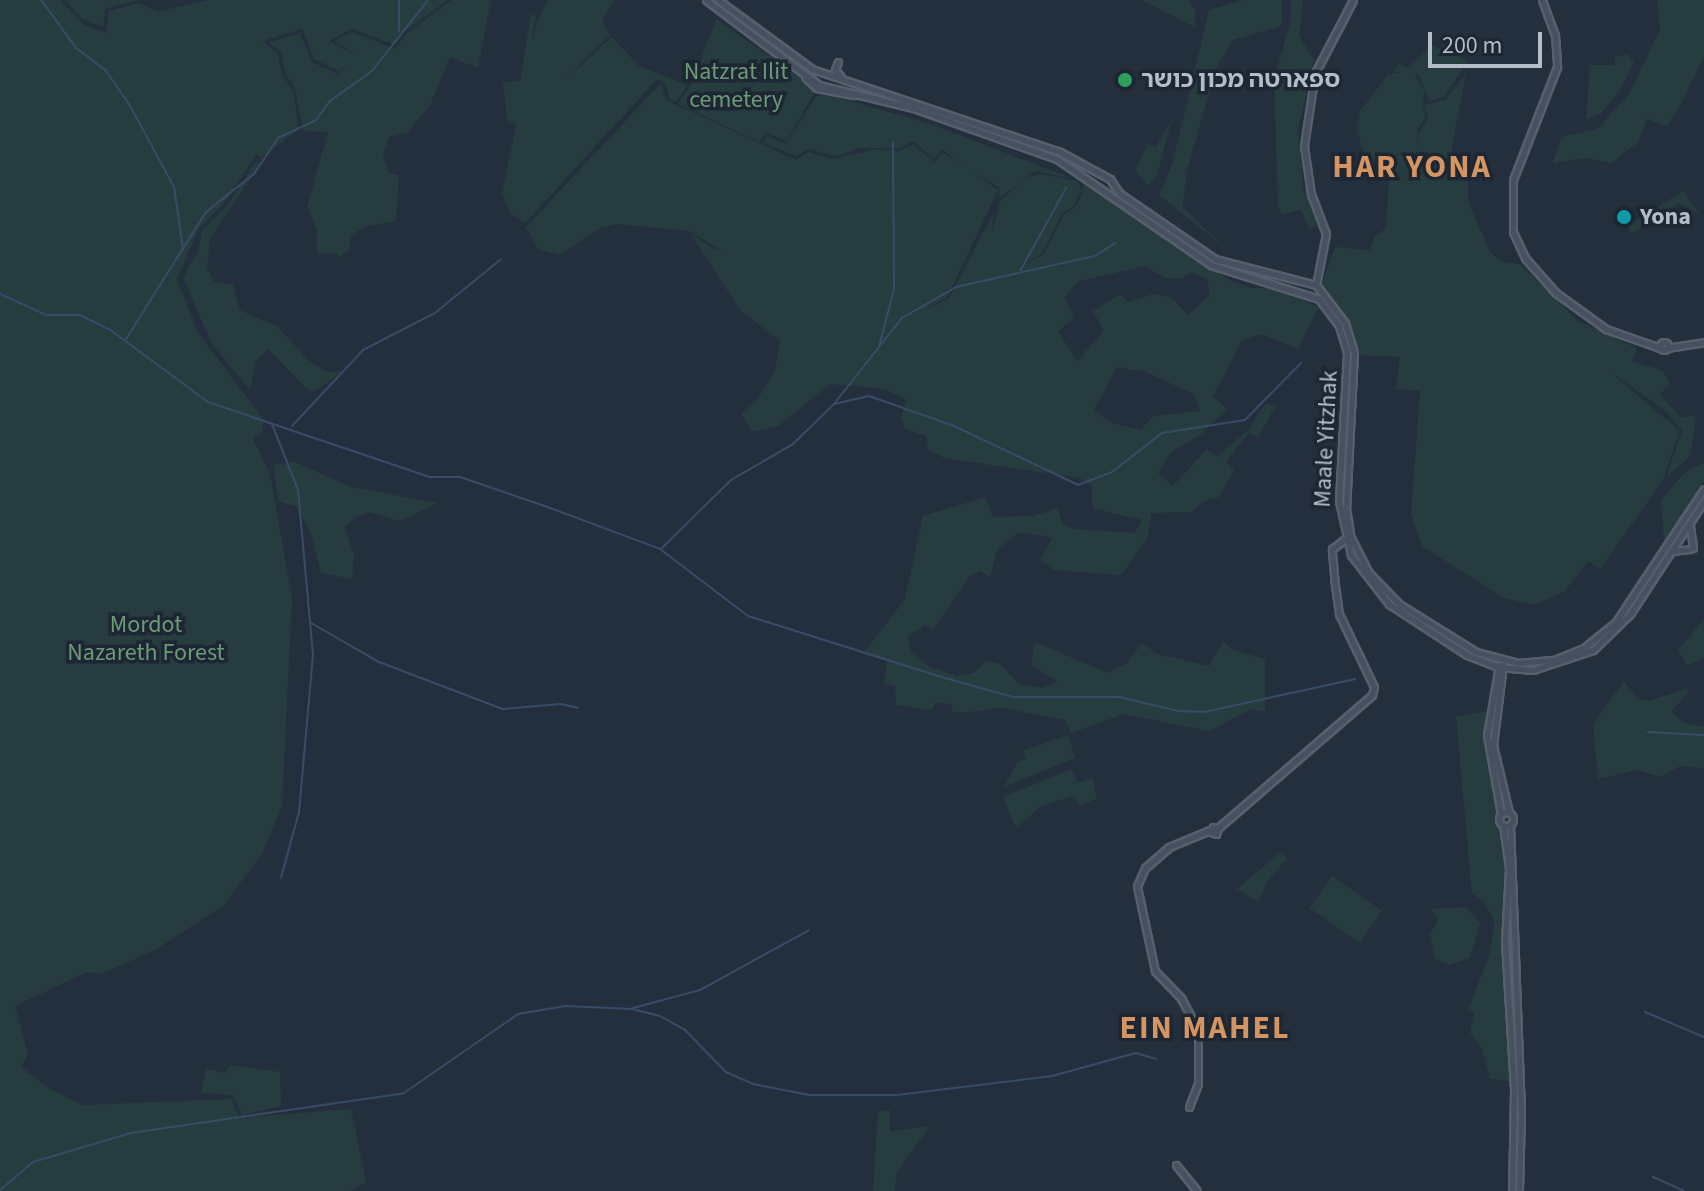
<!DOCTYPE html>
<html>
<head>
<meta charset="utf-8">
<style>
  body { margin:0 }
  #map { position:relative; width:1704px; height:1191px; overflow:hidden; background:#242f3e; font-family:"Source Sans 3","Noto Sans Hebrew",sans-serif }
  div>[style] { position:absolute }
  .green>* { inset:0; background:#263c3f; transform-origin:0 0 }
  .stream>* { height:2px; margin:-1px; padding:0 1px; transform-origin:1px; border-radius:1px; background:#394c67 }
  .roads { filter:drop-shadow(2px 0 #565f6c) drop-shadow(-2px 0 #565f6c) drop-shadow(0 2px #565f6c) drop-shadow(0 -2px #565f6c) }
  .secondary>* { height:5px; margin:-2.5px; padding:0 2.5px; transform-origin:2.5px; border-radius:2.5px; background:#465061 }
  .secondary>.ring { margin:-2.5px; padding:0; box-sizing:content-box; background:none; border:5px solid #465061; border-radius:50% }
  .dots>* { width:22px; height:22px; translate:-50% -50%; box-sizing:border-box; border:4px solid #1d2633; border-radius:50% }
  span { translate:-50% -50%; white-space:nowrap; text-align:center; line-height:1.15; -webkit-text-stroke:7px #1d2633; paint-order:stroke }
  .park-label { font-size:24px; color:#6b9a76 }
  .poi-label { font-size:24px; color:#b4bcc9; font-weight:700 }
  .left { translate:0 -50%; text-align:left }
  .street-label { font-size:24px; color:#b4bcc9 }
  .district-label { font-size:32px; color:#d59563; font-weight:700; letter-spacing:2px }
  .scale { position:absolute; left:1428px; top:32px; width:114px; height:36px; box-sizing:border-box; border:4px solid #b4bcc9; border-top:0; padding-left:10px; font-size:24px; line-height:28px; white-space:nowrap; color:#b4bcc9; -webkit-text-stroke:6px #1d2633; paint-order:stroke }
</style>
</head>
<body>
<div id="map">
  <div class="green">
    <i style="clip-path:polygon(0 0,60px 0,85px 25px,106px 33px,109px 11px,139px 3px,157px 12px,207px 0,448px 0,405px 31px,395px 45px,352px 29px,329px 41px,358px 56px,334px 41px,352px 32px,395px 49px,407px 33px,452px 0,491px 0,478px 68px,450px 57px,430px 105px,407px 133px,389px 137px,383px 155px,389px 173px,399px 175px,396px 221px,366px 226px,351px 235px,349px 250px,340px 257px,332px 252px,317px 255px,317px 231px,307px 207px,328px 132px,303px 131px,295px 88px,285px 73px,282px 52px,269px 43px,300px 33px,312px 62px,337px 74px,349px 64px,338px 71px,314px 59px,302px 29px,263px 41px,278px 54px,282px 74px,293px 91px,299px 129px,261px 158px,257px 154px,224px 203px,199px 228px,177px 279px,199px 334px,264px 420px,262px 432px,253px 439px,270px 474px,292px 598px,282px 807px,262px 854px,223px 906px,155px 950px,101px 974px,87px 972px,15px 1006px,28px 1054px,21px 1067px,48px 1088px,83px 1105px,231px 1099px,240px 1118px,351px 1109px,366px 1182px,350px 1191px,0 1191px)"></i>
    <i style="clip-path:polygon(65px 0,139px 0,105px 9px,103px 27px,82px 19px)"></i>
    <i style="clip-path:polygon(549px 0,615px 0,602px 21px,610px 35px,562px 82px,612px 37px,639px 66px,688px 85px,676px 102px,669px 99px,666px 84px,657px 79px,525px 223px,510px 213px,502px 193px,516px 126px,507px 119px,503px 82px,520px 81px,531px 14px,536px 16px,532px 37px,533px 40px,538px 18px)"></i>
    <i style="clip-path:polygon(1142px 0,1188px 0,1196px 11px,1194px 27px)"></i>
    <i style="clip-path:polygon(1242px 0,1282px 0,1282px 21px,1279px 27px,1233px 40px,1216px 68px,1186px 174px,1183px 208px,1228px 250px,1159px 195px,1173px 161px,1209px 10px)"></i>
    <i style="clip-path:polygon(1291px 0,1303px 0,1299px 36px,1314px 60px,1298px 130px,1303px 186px,1317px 226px,1309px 229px,1301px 210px,1282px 215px,1278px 208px,1274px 80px,1291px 19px)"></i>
    <i style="clip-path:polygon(1657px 0,1704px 0,1704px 57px,1681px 104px,1667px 126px,1647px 119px,1639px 141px,1612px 163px,1587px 158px,1553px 163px,1561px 137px,1597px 129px,1629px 94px,1660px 29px)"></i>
    <i style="clip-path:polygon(716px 19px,808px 83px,814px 93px,787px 141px,766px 132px,759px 142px,678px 104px,692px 83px)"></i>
    <i style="clip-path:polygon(1431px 45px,1468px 61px,1444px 97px,1429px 101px,1419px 75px,1394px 71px,1399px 63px,1408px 69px)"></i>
    <i style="clip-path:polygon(1628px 54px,1634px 63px,1619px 92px,1602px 112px,1586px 120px,1590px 65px,1614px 65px,1615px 57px)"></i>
    <i style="clip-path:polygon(1406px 71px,1414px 74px,1424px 90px,1423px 106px,1425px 117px,1418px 130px,1417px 155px,1419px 133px,1428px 118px,1424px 105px,1445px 100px,1466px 74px,1451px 152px,1468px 157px,1468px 201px,1490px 252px,1504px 263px,1520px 264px,1578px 321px,1637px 348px,1632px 362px,1662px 370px,1670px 383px,1660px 394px,1681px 418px,1693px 415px,1696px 420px,1690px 456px,1666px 478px,1682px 431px,1668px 413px,1608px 370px,1680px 431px,1663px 480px,1600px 569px,1588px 561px,1565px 591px,1534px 605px,1504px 598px,1422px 546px,1411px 514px,1420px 391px,1396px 389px,1400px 357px,1358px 355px,1354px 331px,1322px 284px,1335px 247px,1370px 250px,1374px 237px,1386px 228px,1389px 177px,1362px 150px,1357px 128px,1360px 111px,1388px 75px)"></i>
    <i style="clip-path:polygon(evenodd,661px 83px,666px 100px,796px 160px,808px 152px,833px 159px,878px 149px,897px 152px,913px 145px,935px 162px,942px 152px,998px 190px,948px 296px,926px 310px,949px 298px,993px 214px,992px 231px,1000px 201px,1026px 178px,1040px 174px,1078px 181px,1081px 190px,1073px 207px,1062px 213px,1042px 253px,1015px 269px,1043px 255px,1064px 214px,1074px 208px,1081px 197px,1084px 182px,1231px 281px,1251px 288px,1277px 288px,1319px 307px,1298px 349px,1261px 334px,1242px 341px,1213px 396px,1227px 409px,1200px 435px,1172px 451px,1158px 473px,1173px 486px,1207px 449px,1217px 457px,1249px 429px,1266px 403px,1275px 407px,1258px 437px,1249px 433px,1226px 462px,1234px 470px,1219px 497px,1203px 501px,1191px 512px,1151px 513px,1148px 537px,1121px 575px,1054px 570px,1040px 559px,1053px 538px,1019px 532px,997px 550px,990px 577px,980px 571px,970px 576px,934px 629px,925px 625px,907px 637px,912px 653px,928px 666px,956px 676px,973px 673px,987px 661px,1000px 664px,1019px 684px,1041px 688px,1058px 682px,1031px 665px,1035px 642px,1108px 673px,1127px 663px,1142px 643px,1157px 654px,1209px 666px,1223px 641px,1233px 650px,1265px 659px,1265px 712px,1252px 709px,1209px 731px,1124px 714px,1071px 733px,1065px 720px,1001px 708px,960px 713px,951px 712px,953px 705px,936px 702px,931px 710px,896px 705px,895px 685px,884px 684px,887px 661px,863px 654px,905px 599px,923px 516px,985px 497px,993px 517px,1033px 516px,1058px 508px,1062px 524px,1074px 529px,1135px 533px,1142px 520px,1093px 508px,1091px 485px,1080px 478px,944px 458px,928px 449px,926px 436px,905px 429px,901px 417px,907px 400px,885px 389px,830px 384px,778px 426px,752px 432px,741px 414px,757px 400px,775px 371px,780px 341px,740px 310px,690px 233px,714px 249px,725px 252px,689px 231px,617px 224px,601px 228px,560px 255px,538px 249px,526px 227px,661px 83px,1145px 266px,1165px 278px,1181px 279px,1192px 272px,1208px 280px,1209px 296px,1188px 315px,1171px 297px,1153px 294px,1128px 302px,1120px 294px,1093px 311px,1104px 331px,1077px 361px,1058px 331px,1074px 318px,1065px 297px,1077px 282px,1145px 266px,661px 83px,1117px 367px,1146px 372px,1193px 394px,1200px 411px,1153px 416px,1141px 430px,1109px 422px,1094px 410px,1117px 367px)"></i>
    <i style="clip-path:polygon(828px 95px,928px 123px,1074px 179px,1035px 171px,1000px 198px,999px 187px,967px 170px,942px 149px,934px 159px,913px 141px,900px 148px,861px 148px,837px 156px,809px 149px,795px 156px,762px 142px,767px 136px,786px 144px,816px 96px)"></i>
    <i style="clip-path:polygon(1172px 119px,1157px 175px,1149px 186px,1135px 171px,1147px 144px,1156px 147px)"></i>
    <i style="clip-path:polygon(257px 160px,260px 165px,210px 238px,207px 267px,214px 282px,233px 285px,240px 310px,278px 327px,309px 361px,328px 372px,343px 371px,316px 391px,309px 391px,268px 349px,256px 361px,250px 390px,212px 344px,183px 278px,198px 251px,202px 230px,228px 205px)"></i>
    <i style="clip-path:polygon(1683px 191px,1700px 214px,1679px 203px,1632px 234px,1627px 226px)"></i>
    <i style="clip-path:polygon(295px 462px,351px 487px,438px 503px,400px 521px,369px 512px,356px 517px,345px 527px,354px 556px,352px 579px,321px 573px,310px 530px,296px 506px,278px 501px,274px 465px)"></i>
    <i style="clip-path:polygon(1704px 462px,1704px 481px,1664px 542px,1661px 500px,1683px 474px)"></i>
    <i style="clip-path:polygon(1704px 619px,1704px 658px,1687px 666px,1678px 650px)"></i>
    <i style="clip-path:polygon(1624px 681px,1638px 699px,1648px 701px,1691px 688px,1672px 711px,1683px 723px,1704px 727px,1704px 768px,1680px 766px,1661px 777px,1636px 770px,1598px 779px,1593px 724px)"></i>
    <i style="clip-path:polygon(1488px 711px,1492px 786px,1506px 830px,1503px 914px,1511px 1082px,1490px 1078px,1482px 1048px,1470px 1033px,1474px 1013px,1469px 1008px,1489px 956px,1495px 922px,1485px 903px,1472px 893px,1456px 717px)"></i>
    <i style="clip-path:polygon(1068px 735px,1075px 758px,1004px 787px,1018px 762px,1026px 759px,1022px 751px)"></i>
    <i style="clip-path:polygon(1072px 769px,1077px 783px,1092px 778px,1097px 798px,1080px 806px,1074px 796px,1041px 806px,1016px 828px,1003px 797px)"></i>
    <i style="clip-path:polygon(1281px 852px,1287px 859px,1268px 880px,1259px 902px,1237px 889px)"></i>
    <i style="left:1332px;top:876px;width:61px;height:39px;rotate:35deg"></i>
    <i style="clip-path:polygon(1466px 907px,1480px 923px,1470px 958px,1449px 965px,1435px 959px,1430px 935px,1438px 919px,1431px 909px)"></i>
    <i style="clip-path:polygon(230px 1065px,280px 1072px,281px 1106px,242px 1115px,233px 1095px,201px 1093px,206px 1069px,226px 1073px)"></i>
    <i style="clip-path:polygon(890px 1110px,890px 1131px,930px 1126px,897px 1172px,895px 1191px,873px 1191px,878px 1112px)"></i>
  </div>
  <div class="stream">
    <i style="left:41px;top:0;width:59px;rotate:53.9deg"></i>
    <i style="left:76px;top:48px;width:38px;rotate:37deg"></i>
    <i style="left:106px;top:71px;width:40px;rotate:55.1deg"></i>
    <i style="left:129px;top:104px;width:94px;rotate:61.5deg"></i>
    <i style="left:174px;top:187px;width:63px;rotate:81.7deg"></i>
    <i style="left:399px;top:31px;width:31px;rotate:-90deg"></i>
    <i style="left:1020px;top:271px;width:95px;rotate:-61deg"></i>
    <i style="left:0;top:294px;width:51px;rotate:24.5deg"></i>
    <i style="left:46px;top:315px;width:34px"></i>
    <i style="left:80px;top:315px;width:32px;rotate:26deg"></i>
    <i style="left:109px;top:329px;width:123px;rotate:36.4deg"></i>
    <i style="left:208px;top:402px;width:234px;rotate:18.7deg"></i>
    <i style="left:430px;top:477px;width:30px"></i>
    <i style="left:460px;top:477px;width:87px;rotate:18.9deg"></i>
    <i style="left:542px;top:505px;width:126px;rotate:20.4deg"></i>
    <i style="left:660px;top:549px;width:111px;rotate:37.3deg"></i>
    <i style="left:748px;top:616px;width:207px;rotate:17.5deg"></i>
    <i style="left:945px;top:678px;width:71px;rotate:15.6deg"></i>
    <i style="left:1013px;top:697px;width:107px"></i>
    <i style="left:1120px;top:697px;width:60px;rotate:13.6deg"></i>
    <i style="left:1178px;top:711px;width:26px;rotate:2deg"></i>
    <i style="left:1204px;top:712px;width:155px;rotate:-12.3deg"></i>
    <i style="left:126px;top:339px;width:150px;rotate:-57.8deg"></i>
    <i style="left:206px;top:212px;width:61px;rotate:-38.4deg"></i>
    <i style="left:254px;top:174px;width:43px;rotate:-56.3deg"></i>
    <i style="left:278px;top:138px;width:42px;rotate:-25.3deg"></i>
    <i style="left:316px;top:120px;width:24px;rotate:-54deg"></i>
    <i style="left:330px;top:101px;width:52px;rotate:-35.5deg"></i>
    <i style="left:372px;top:71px;width:90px;rotate:-51.7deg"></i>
    <i style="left:879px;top:347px;width:60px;rotate:-75.5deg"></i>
    <i style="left:894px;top:289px;width:147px;rotate:-90.4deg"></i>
    <i style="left:834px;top:404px;width:110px;rotate:-51.7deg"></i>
    <i style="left:902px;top:318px;width:62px;rotate:-29.9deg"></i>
    <i style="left:956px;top:287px;width:142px;rotate:-12.6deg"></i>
    <i style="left:1095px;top:256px;width:24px;rotate:-33deg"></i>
    <i style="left:272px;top:424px;width:71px;rotate:68.5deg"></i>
    <i style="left:298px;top:490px;width:166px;rotate:84.8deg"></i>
    <i style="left:313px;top:655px;width:158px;rotate:95.1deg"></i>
    <i style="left:299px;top:812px;width:68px;rotate:105.3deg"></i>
    <i style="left:292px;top:426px;width:104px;rotate:-46.9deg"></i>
    <i style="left:363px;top:350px;width:81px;rotate:-27.2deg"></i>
    <i style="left:435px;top:313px;width:85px;rotate:-39.3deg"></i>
    <i style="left:662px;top:548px;width:97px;rotate:-44.6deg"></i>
    <i style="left:731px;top:480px;width:72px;rotate:-30.1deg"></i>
    <i style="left:793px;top:444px;width:57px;rotate:-44.3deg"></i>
    <i style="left:834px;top:404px;width:36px;rotate:-13deg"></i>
    <i style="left:869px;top:396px;width:90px;rotate:19.4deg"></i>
    <i style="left:954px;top:426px;width:137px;rotate:25.4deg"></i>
    <i style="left:1078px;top:485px;width:36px;rotate:-21deg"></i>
    <i style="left:1112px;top:472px;width:63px;rotate:-38deg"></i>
    <i style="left:1162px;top:433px;width:84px;rotate:-8.9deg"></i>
    <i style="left:1245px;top:420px;width:80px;rotate:-45.5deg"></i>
    <i style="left:311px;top:623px;width:78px;rotate:29.8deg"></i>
    <i style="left:379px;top:662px;width:133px;rotate:20.8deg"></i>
    <i style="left:503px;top:709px;width:58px;rotate:-4.9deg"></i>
    <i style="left:561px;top:704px;width:17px;rotate:13deg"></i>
    <i style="left:1648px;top:732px;width:56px;rotate:3.1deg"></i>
    <i style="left:633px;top:1008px;width:69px;rotate:-15deg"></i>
    <i style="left:700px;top:990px;width:124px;rotate:-28.8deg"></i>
    <i style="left:1645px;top:1012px;width:64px;rotate:23deg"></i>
    <i style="left:1653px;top:1177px;width:34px;rotate:24deg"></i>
    <i style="left:0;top:1190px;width:43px;rotate:-40.3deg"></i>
    <i style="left:33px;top:1162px;width:102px;rotate:-16.5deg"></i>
    <i style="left:131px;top:1133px;width:276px;rotate:-8.3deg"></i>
    <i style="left:404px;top:1093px;width:139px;rotate:-34.7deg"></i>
    <i style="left:518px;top:1014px;width:48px;rotate:-9.7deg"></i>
    <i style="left:565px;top:1006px;width:67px;rotate:2.6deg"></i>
    <i style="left:632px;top:1009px;width:29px;rotate:14deg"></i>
    <i style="left:660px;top:1016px;width:29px;rotate:29deg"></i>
    <i style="left:685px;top:1030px;width:59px;rotate:45.7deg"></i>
    <i style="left:726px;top:1072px;width:30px;rotate:24deg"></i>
    <i style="left:753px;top:1084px;width:57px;rotate:11.1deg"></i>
    <i style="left:809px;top:1095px;width:88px"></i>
    <i style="left:897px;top:1095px;width:156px;rotate:-7deg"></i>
    <i style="left:1052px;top:1076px;width:87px;rotate:-15.3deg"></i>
    <i style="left:1136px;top:1053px;width:21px;rotate:17deg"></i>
  </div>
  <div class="roads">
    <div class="secondary">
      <i style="left:706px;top:0;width:141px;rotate:37deg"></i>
      <i style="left:819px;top:85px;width:97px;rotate:13.7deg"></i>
      <i style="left:913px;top:108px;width:153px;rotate:19.5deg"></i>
      <i style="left:1057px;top:159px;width:187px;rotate:34.5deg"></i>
      <i style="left:1211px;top:265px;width:113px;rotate:17.5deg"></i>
      <i style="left:1319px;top:299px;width:34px;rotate:53deg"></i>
      <i style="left:1339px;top:326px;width:28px;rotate:73deg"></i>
      <i style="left:1347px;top:353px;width:148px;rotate:93.1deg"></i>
      <i style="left:1339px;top:501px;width:55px;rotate:77.5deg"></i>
      <i style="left:1351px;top:555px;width:62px;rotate:52.2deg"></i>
      <i style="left:1389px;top:604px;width:93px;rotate:33.2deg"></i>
      <i style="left:1467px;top:655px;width:33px;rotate:21deg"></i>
      <i style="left:1498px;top:667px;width:35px;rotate:5deg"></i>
      <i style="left:1533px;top:670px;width:63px;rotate:-18.4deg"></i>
      <i style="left:1593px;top:650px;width:52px;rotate:-44.2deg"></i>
      <i style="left:1630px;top:614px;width:135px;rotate:-56.8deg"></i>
      <i style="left:718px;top:0;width:117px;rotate:36.3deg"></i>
      <i style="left:812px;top:69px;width:262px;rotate:18.5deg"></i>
      <i style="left:1060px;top:152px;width:57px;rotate:28.4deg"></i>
      <i style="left:1110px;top:179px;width:17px;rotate:57deg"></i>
      <i style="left:1119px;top:193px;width:116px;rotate:34.5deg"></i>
      <i style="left:1215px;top:259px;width:104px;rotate:14.4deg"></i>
      <i style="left:1353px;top:0;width:82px;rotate:117.5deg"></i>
      <i style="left:1315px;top:73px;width:74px;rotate:98.6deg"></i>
      <i style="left:1304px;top:146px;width:49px;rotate:81.7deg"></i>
      <i style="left:1311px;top:194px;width:43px;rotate:69.4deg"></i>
      <i style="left:1326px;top:234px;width:52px;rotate:101.1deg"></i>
      <i style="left:1316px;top:285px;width:48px;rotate:52.7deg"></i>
      <i style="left:1345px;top:323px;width:30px;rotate:73deg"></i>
      <i style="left:1354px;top:352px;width:156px;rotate:92.9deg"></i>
      <i style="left:1346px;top:508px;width:30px;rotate:81deg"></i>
      <i style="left:1351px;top:538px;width:38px;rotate:63deg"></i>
      <i style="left:1368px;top:572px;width:45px;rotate:45.9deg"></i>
      <i style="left:1399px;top:604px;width:91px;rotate:31.9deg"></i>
      <i style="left:1476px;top:652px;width:43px;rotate:14.7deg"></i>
      <i style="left:1518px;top:663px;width:36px;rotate:-5deg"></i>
      <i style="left:1554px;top:660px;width:32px;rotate:-22deg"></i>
      <i style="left:1584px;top:648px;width:41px;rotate:-39.1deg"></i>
      <i style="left:1616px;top:622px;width:159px;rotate:-56.5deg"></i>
      <i style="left:1542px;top:0;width:37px;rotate:70deg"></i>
      <i style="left:1555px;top:35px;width:32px;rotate:86deg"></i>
      <i style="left:1557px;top:67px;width:121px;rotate:111.3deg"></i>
      <i style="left:1513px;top:180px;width:52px;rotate:90deg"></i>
      <i style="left:1513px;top:232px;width:29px;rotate:65deg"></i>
      <i style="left:1525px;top:258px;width:47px;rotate:48.5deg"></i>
      <i style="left:1556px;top:293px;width:62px;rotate:35.8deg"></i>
      <i style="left:1606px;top:329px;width:57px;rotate:19.4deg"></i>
      <i style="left:838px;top:62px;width:9px;rotate:111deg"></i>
      <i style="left:835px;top:70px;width:9px;rotate:49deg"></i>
      <i style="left:805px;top:77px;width:16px;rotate:43deg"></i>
      <i style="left:817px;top:88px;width:38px;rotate:11deg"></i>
      <i class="ring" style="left:1660px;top:342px;width:3px;height:3px"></i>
      <i style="left:1667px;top:348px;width:37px;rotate:-9deg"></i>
      <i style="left:1690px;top:526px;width:22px;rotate:82deg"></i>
      <i style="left:1672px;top:551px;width:18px;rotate:-6deg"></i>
      <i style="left:1499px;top:665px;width:71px;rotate:99.7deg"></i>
      <i style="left:1487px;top:735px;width:80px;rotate:80deg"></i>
      <i style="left:1503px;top:665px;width:81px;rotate:97.1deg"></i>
      <i style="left:1493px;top:745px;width:69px;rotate:76.6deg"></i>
      <i class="ring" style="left:1499px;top:812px;width:9px;height:9px"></i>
      <i style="left:1503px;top:825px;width:43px;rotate:82.1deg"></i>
      <i style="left:1509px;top:868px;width:74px;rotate:93.1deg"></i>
      <i style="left:1505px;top:942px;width:149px;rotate:86.5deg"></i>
      <i style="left:1514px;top:1091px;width:100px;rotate:91.1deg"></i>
      <i style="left:1510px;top:825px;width:288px;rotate:87.8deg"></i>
      <i style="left:1521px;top:1113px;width:78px;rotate:91.5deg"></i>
      <i style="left:1213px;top:827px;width:5px;rotate:11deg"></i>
      <i style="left:1218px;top:828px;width:6px;rotate:108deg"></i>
      <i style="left:1216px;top:834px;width:5px;rotate:-158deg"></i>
      <i style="left:1211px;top:832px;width:5px;rotate:-68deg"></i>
      <i style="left:1218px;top:828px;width:203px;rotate:-40.8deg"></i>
      <i style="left:1372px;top:695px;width:8px;rotate:-76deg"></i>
      <i style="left:1374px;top:687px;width:81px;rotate:-115.6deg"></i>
      <i style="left:1339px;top:614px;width:28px;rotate:-98deg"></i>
      <i style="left:1335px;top:586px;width:37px;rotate:-95deg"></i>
      <i style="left:1332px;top:549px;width:18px;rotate:-38deg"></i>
      <i style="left:1189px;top:1107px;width:25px;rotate:-69deg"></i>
      <i style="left:1198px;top:1084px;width:54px;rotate:-90deg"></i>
      <i style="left:1198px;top:1030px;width:36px;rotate:-118deg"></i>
      <i style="left:1181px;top:998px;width:37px;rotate:-134deg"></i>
      <i style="left:1155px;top:971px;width:87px;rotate:-102deg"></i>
      <i style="left:1137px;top:886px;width:20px;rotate:-66deg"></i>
      <i style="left:1145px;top:868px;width:32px;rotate:-41deg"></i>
      <i style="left:1169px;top:847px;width:44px;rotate:-22.5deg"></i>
      <i style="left:1176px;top:1165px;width:33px;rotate:51deg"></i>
    </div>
  </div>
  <div class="dots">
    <i style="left:1125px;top:80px;background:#2e9e5b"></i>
    <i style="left:1624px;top:217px;background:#0f9aa8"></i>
  </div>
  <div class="park-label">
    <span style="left:736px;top:86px">Natzrat Ilit<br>cemetery</span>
    <span style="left:146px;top:639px">Mordot<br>Nazareth Forest</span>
  </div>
  <div class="poi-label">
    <span class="left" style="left:1141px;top:80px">ספארטה מכון כושר</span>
    <span class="left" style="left:1640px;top:217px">Yona</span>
  </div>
  <div class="street-label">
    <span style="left:1326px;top:439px;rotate:-87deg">Maale Yitzhak</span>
  </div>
  <div class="district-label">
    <span style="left:1412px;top:167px">HAR YONA</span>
    <span style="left:1205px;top:1028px">EIN MAHEL</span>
  </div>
  <div class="scale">200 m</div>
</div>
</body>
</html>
